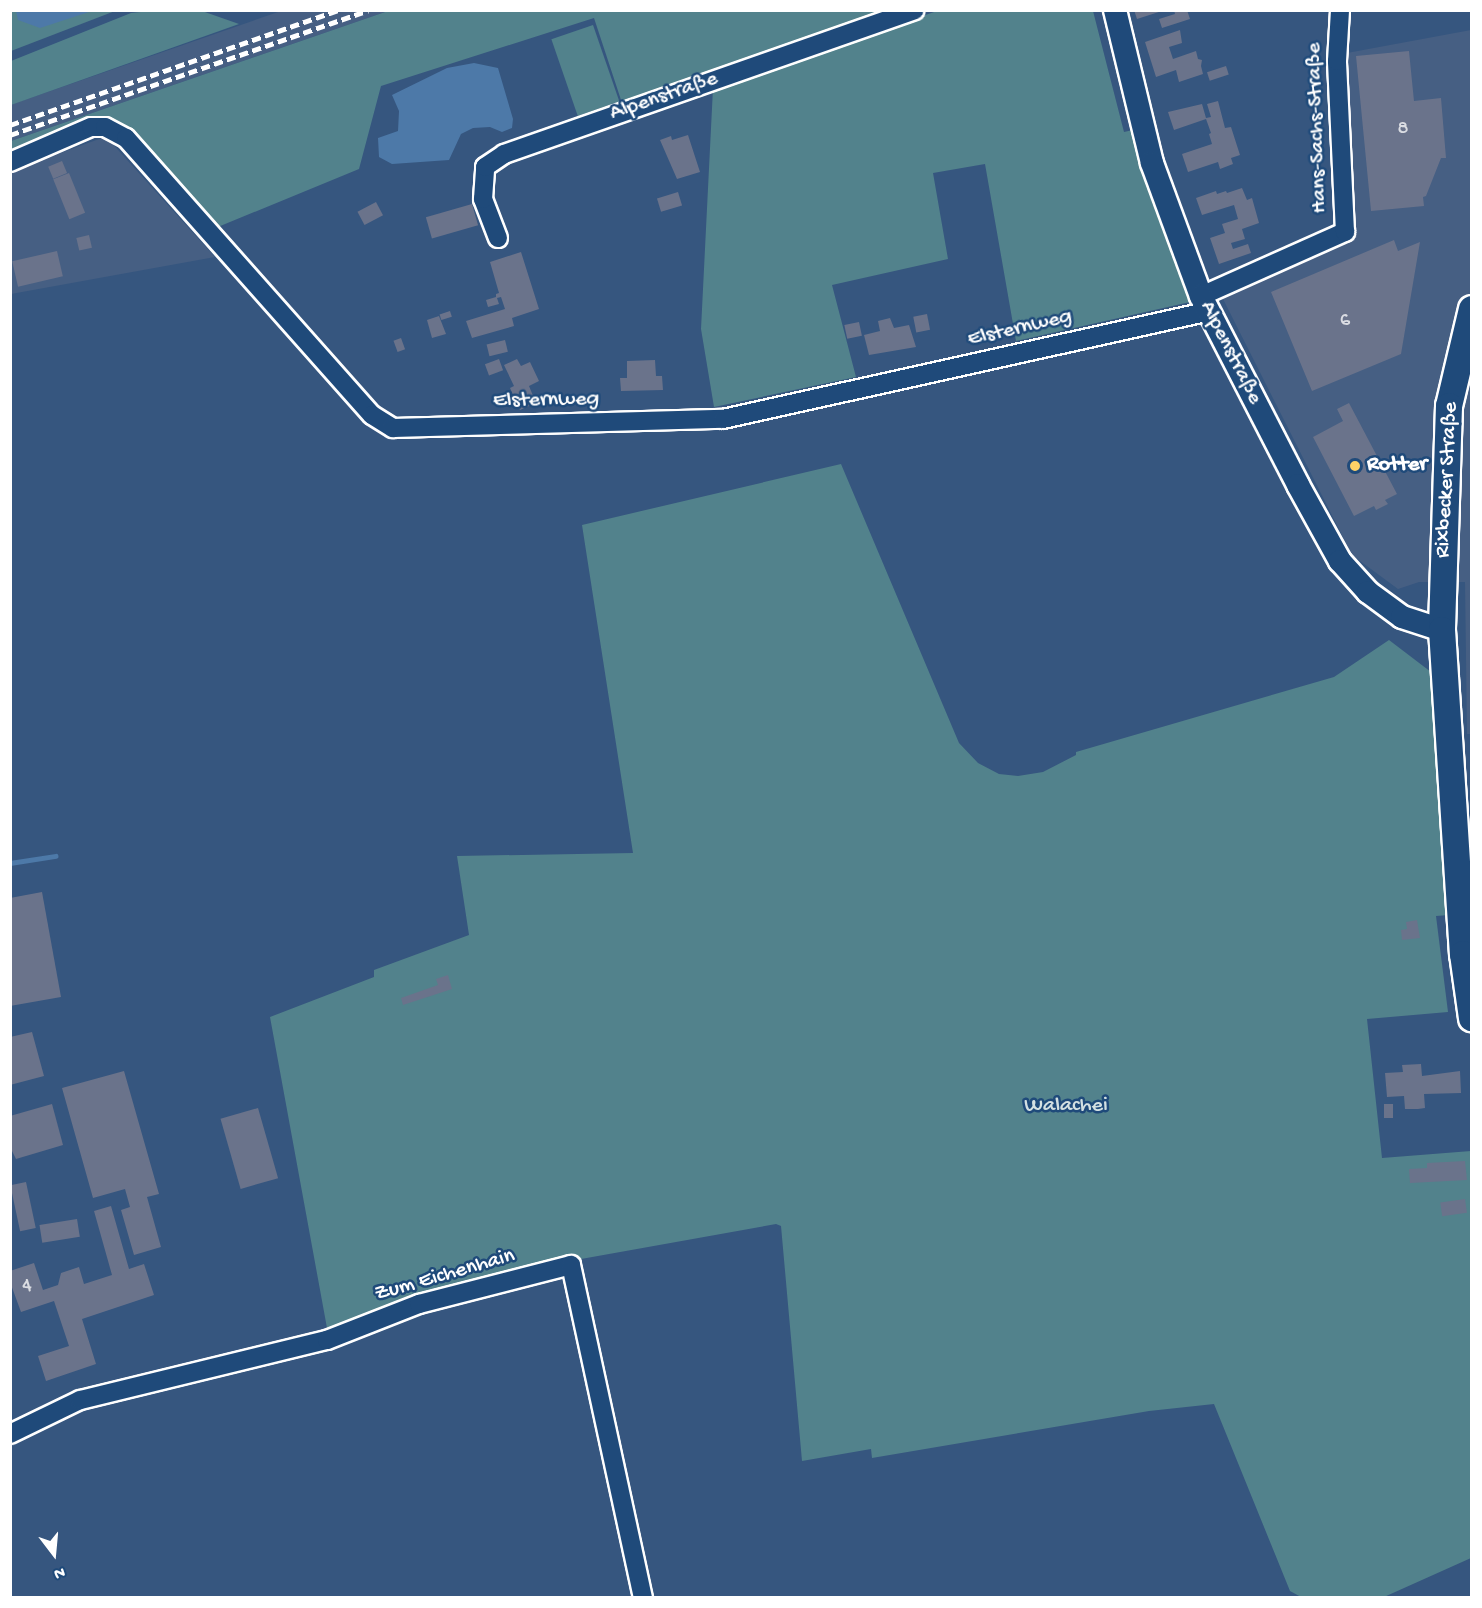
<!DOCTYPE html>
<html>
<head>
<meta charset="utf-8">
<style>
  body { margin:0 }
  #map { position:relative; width:1482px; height:1608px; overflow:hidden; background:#36567f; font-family:"Gochi Hand",sans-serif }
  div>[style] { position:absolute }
  .built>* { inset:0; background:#465f83 }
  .green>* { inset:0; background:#52828c; transform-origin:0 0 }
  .water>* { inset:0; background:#4d79a8 }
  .stream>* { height:4.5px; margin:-2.25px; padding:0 2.25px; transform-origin:2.25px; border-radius:2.25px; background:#4d79a8 }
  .building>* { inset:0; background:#6a738b; transform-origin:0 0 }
  .roads { filter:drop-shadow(2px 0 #fff) drop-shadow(-2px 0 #fff) drop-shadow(0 2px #fff) drop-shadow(0 -2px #fff) }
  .minor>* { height:18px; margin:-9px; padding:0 9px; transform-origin:9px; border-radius:9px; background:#1f4a7a }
  .tertiary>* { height:22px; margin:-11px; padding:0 11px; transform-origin:11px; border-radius:11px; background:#1f4a7a }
  .secondary>* { height:26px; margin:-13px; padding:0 13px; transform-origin:13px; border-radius:13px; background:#1f4a7a }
  .rail>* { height:4.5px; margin-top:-2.25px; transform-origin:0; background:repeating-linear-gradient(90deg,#fff 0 9px,transparent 0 13.5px) }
  .dots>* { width:16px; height:16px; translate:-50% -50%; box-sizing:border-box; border:3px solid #1f4a7a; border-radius:50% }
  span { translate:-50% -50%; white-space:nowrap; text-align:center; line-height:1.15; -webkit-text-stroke:5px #1f4a7a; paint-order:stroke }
  .number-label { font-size:20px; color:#dadce2 }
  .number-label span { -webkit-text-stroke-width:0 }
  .street-label { font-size:22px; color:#fff }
  .poi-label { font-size:22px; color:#fff; font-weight:700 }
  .left { translate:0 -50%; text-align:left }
  .park-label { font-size:22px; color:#d4e0e2 }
  .frame { position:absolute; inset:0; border:12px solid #fff; pointer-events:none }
  .north { position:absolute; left:24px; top:1524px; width:60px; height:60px; -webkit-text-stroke:4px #1f4a7a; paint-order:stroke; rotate:164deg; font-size:16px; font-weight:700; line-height:24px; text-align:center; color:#fff }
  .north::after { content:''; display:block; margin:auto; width:21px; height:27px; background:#fff; clip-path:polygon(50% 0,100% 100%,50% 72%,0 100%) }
</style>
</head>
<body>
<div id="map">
  <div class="built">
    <i style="clip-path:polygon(281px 11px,388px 11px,11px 141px,10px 105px)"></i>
    <i style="clip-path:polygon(1471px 30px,1471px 734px,1467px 734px,1465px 582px,1419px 582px,1398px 589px,1352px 555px,1220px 293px,1348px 233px,1343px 71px,1347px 53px)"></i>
    <i style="clip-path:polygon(102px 138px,109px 140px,215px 257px,11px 294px,10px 171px)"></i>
  </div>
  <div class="green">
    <i style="clip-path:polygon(159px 10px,202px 11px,239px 24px,11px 105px,11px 61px,131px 13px)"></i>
    <i style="clip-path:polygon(11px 11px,115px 11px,11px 51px)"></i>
    <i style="clip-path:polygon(388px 11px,889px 11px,622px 103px,594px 18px,381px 86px,359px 169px,213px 229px,129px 134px,90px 123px,11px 151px,11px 141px)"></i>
    <i style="clip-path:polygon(937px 11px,1093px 11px,1124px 132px,1133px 130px,1190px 302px,1016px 341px,985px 164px,933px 173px,948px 259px,832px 285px,856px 377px,714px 407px,701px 329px,713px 88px)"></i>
    <i style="left:593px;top:25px;width:81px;height:44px;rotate:71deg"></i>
    <i style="clip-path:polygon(841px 464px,959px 743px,978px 763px,999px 774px,1018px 776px,1043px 772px,1076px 755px,1076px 752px,1334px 677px,1389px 640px,1431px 672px,1449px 915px,1436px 916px,1448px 1012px,1367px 1019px,1382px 1158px,1471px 1151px,1471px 1558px,1384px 1597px,1301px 1597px,1290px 1591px,1214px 1404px,1149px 1411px,872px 1458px,871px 1449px,802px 1461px,781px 1226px,776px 1224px,542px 1266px,421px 1295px,327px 1328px,270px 1017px,374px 977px,374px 970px,469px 935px,457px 856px,633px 853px,582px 525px)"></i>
  </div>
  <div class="water">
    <i style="clip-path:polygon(16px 11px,16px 10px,92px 11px,40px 28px,18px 20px)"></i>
    <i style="clip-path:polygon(474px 63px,498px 68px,513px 119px,512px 128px,502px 132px,490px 127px,473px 128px,461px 134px,449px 160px,392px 164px,379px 157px,378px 138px,398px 131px,399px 111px,392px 95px,447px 68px)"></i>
  </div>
  <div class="stream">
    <i style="left:10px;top:863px;width:46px;rotate:-8.8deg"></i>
  </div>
  <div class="building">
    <i style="clip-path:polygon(1134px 10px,1162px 10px,1162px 11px,1137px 19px)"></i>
    <i style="clip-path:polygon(1174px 10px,1187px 10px,1190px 19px,1162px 28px,1159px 19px,1175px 14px)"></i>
    <i style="clip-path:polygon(1180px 30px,1182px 43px,1169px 47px,1173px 59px,1196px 51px,1198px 59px,1202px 60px,1201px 66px,1203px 74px,1179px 82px,1176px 70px,1156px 77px,1145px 42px)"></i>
    <i style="clip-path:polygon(1409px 51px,1414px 101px,1441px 98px,1446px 158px,1441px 158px,1426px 196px,1423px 197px,1424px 206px,1371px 211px,1356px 56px)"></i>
    <i style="left:1226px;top:66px;width:9px;height:20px;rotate:72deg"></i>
    <i style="clip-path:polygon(1218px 101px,1225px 128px,1231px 127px,1240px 155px,1231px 158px,1233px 164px,1220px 169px,1218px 162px,1188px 172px,1182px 154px,1212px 144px,1209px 134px,1211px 133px,1206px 119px,1174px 130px,1168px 112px,1202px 104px,1206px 118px,1211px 117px,1207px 104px)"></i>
    <i style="clip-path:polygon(688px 135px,700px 172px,677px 179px,660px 140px,671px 136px,672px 140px)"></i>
    <i style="left:62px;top:161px;width:13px;height:15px;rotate:67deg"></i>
    <i style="left:69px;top:173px;width:43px;height:17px;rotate:68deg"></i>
    <i style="clip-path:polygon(1242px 188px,1247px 200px,1252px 198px,1259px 223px,1242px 229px,1245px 239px,1231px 243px,1233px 249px,1248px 244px,1251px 253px,1219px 264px,1210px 238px,1225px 233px,1222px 224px,1238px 219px,1234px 205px,1202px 215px,1196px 198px,1216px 191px,1217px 194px,1226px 191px,1227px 193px)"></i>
    <i style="left:678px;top:192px;width:14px;height:22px;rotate:73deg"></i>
    <i style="left:376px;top:202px;width:15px;height:21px;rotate:62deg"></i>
    <i style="left:472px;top:204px;width:22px;height:48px;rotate:74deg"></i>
    <i style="left:89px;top:235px;width:13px;height:13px;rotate:77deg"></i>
    <i style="clip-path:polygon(1394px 240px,1398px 251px,1420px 242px,1401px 354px,1312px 391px,1271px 292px)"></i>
    <i style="left:57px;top:251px;width:26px;height:46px;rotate:77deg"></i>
    <i style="clip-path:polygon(521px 252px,539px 309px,512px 318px,514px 326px,472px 338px,466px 321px,505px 309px,501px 297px,497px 298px,499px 304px,488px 307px,486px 300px,496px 297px,496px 294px,499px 293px,490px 262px)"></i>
    <i style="left:450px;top:311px;width:6px;height:11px;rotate:72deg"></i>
    <i style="left:927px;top:314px;width:16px;height:14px;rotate:79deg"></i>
    <i style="clip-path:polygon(439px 316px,446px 334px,432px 338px,427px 320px)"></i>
    <i style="clip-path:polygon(890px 318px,894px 328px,909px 325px,916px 347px,869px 355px,864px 335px,880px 331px,878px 321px)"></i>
    <i style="left:859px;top:322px;width:14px;height:15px;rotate:78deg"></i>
    <i style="left:401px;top:338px;width:12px;height:8px;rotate:70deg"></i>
    <i style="left:505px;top:340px;width:12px;height:19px;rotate:76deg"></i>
    <i style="left:499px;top:359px;width:12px;height:15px;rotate:70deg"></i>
    <i style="clip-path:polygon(517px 359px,521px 366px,530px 362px,539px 381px,529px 386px,536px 403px,520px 410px,510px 388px,514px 386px,504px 365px)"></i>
    <i style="clip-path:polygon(655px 360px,656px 376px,662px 376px,663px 390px,621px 391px,620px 378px,627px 378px,627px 361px)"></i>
    <i style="clip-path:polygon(1349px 403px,1397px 494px,1385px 500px,1388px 504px,1376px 510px,1374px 506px,1354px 516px,1313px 437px,1343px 421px,1337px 409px)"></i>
    <i style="clip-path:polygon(42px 892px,61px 997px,10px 1006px,10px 898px)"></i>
    <i style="clip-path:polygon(1417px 920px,1420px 938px,1402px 940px,1401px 930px,1407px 929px,1406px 922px)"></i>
    <i style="clip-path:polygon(448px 975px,452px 989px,403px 1005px,401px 998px,438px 985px,436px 979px)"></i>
    <i style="clip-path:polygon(32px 1032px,44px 1076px,10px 1085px,10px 1037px)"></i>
    <i style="clip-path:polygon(1421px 1064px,1422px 1076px,1460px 1071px,1461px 1093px,1424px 1094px,1425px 1108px,1418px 1109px,1405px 1109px,1404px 1096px,1387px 1097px,1385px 1073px,1403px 1072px,1402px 1065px)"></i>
    <i style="clip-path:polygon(124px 1071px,159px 1194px,147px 1197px,161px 1247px,134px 1255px,121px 1210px,130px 1207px,125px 1189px,93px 1198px,62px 1088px)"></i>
    <i style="clip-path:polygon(52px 1104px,63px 1145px,16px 1159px,10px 1147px,10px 1116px)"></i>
    <i style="left:1384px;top:1104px;width:9px;height:14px"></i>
    <i style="left:258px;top:1108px;width:73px;height:39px;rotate:74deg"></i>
    <i style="clip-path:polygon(1465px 1161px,1467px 1180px,1410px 1183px,1409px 1169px,1427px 1168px,1427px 1163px)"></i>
    <i style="left:26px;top:1182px;width:47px;height:16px;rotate:78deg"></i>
    <i style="left:1465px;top:1199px;width:14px;height:25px;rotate:82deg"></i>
    <i style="clip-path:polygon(111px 1206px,129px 1269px,144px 1264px,154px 1295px,82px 1319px,96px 1364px,46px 1381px,38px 1356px,69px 1346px,54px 1301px,21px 1312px,10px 1282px,10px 1271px,34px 1263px,43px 1290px,58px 1285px,61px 1273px,79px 1267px,84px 1284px,112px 1275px,94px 1211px)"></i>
    <i style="left:77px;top:1219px;width:18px;height:38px;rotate:81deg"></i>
  </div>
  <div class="roads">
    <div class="minor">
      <i style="left:10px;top:162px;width:88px;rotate:-23.4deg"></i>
      <i style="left:91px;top:127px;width:14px"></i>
      <i style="left:105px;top:127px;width:24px;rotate:28deg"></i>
      <i style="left:126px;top:138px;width:370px;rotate:48.4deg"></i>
      <i style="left:372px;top:415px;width:25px;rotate:32deg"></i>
      <i style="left:393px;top:428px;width:330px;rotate:-1.6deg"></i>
      <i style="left:723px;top:419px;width:498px;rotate:-12.5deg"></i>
      <i style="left:498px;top:238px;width:42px;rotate:-111deg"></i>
      <i style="left:483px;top:199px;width:32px;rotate:-86deg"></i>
      <i style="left:485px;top:167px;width:23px;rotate:-34deg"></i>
      <i style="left:504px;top:154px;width:435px;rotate:-19.3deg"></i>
      <i style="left:1201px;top:296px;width:158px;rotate:-24deg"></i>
      <i style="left:1345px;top:232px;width:171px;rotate:-92.7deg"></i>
      <i style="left:1337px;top:61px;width:51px;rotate:-86.6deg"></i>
      <i style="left:10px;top:1434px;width:78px;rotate:-25.9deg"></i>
      <i style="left:80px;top:1400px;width:254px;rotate:-13.7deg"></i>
      <i style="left:327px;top:1340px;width:99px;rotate:-21.4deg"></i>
      <i style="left:419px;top:1304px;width:157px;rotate:-14.4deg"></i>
      <i style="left:571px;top:1265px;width:341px;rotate:77.8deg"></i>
    </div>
    <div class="tertiary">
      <i style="left:1115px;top:10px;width:157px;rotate:76.4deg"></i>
      <i style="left:1152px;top:163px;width:142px;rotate:69.8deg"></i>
      <i style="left:1201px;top:296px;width:212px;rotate:62.8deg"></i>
      <i style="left:1298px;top:485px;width:87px;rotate:61.1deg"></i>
      <i style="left:1340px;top:561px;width:42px;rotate:47.9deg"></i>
      <i style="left:1368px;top:592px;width:42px;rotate:36.3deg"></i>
      <i style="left:1402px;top:617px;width:42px;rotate:18deg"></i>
    </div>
    <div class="secondary">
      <i style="left:1472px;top:309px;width:100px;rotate:103.3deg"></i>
      <i style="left:1449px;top:406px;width:224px;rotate:91.8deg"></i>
      <i style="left:1442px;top:630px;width:325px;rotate:86.3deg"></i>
      <i style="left:1463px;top:954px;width:65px;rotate:82deg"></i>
    </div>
  </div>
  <div class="rail">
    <i style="left:10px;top:125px;width:349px;rotate:-19.3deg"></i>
    <i style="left:10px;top:135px;width:379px;rotate:-19.2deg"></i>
  </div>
  <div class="dots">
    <i style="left:1355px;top:466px;background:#ffd166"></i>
  </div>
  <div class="number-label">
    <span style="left:1403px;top:129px">8</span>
    <span style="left:1345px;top:321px">6</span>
    <span style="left:27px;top:1286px">4</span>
  </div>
  <div class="street-label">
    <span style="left:664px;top:97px;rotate:-19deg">Alpenstraße</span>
    <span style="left:1318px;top:128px;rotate:-92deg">Hans-Sachs-Straße</span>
    <span style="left:1020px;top:329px;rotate:-13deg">Elsternweg</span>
    <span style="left:1230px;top:353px;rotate:63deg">Alpenstraße</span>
    <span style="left:546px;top:401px;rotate:-1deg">Elsternweg</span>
    <span style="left:1448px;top:480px;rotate:-87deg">Rixbecker Straße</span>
    <span style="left:445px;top:1276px;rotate:-16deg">Zum Eichenhain</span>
  </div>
  <div class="poi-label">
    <span class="left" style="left:1367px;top:466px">Rotter</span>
  </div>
  <div class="park-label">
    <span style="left:1066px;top:1107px">Walachei</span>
  </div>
  <div class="frame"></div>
  <div class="north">N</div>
</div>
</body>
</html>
